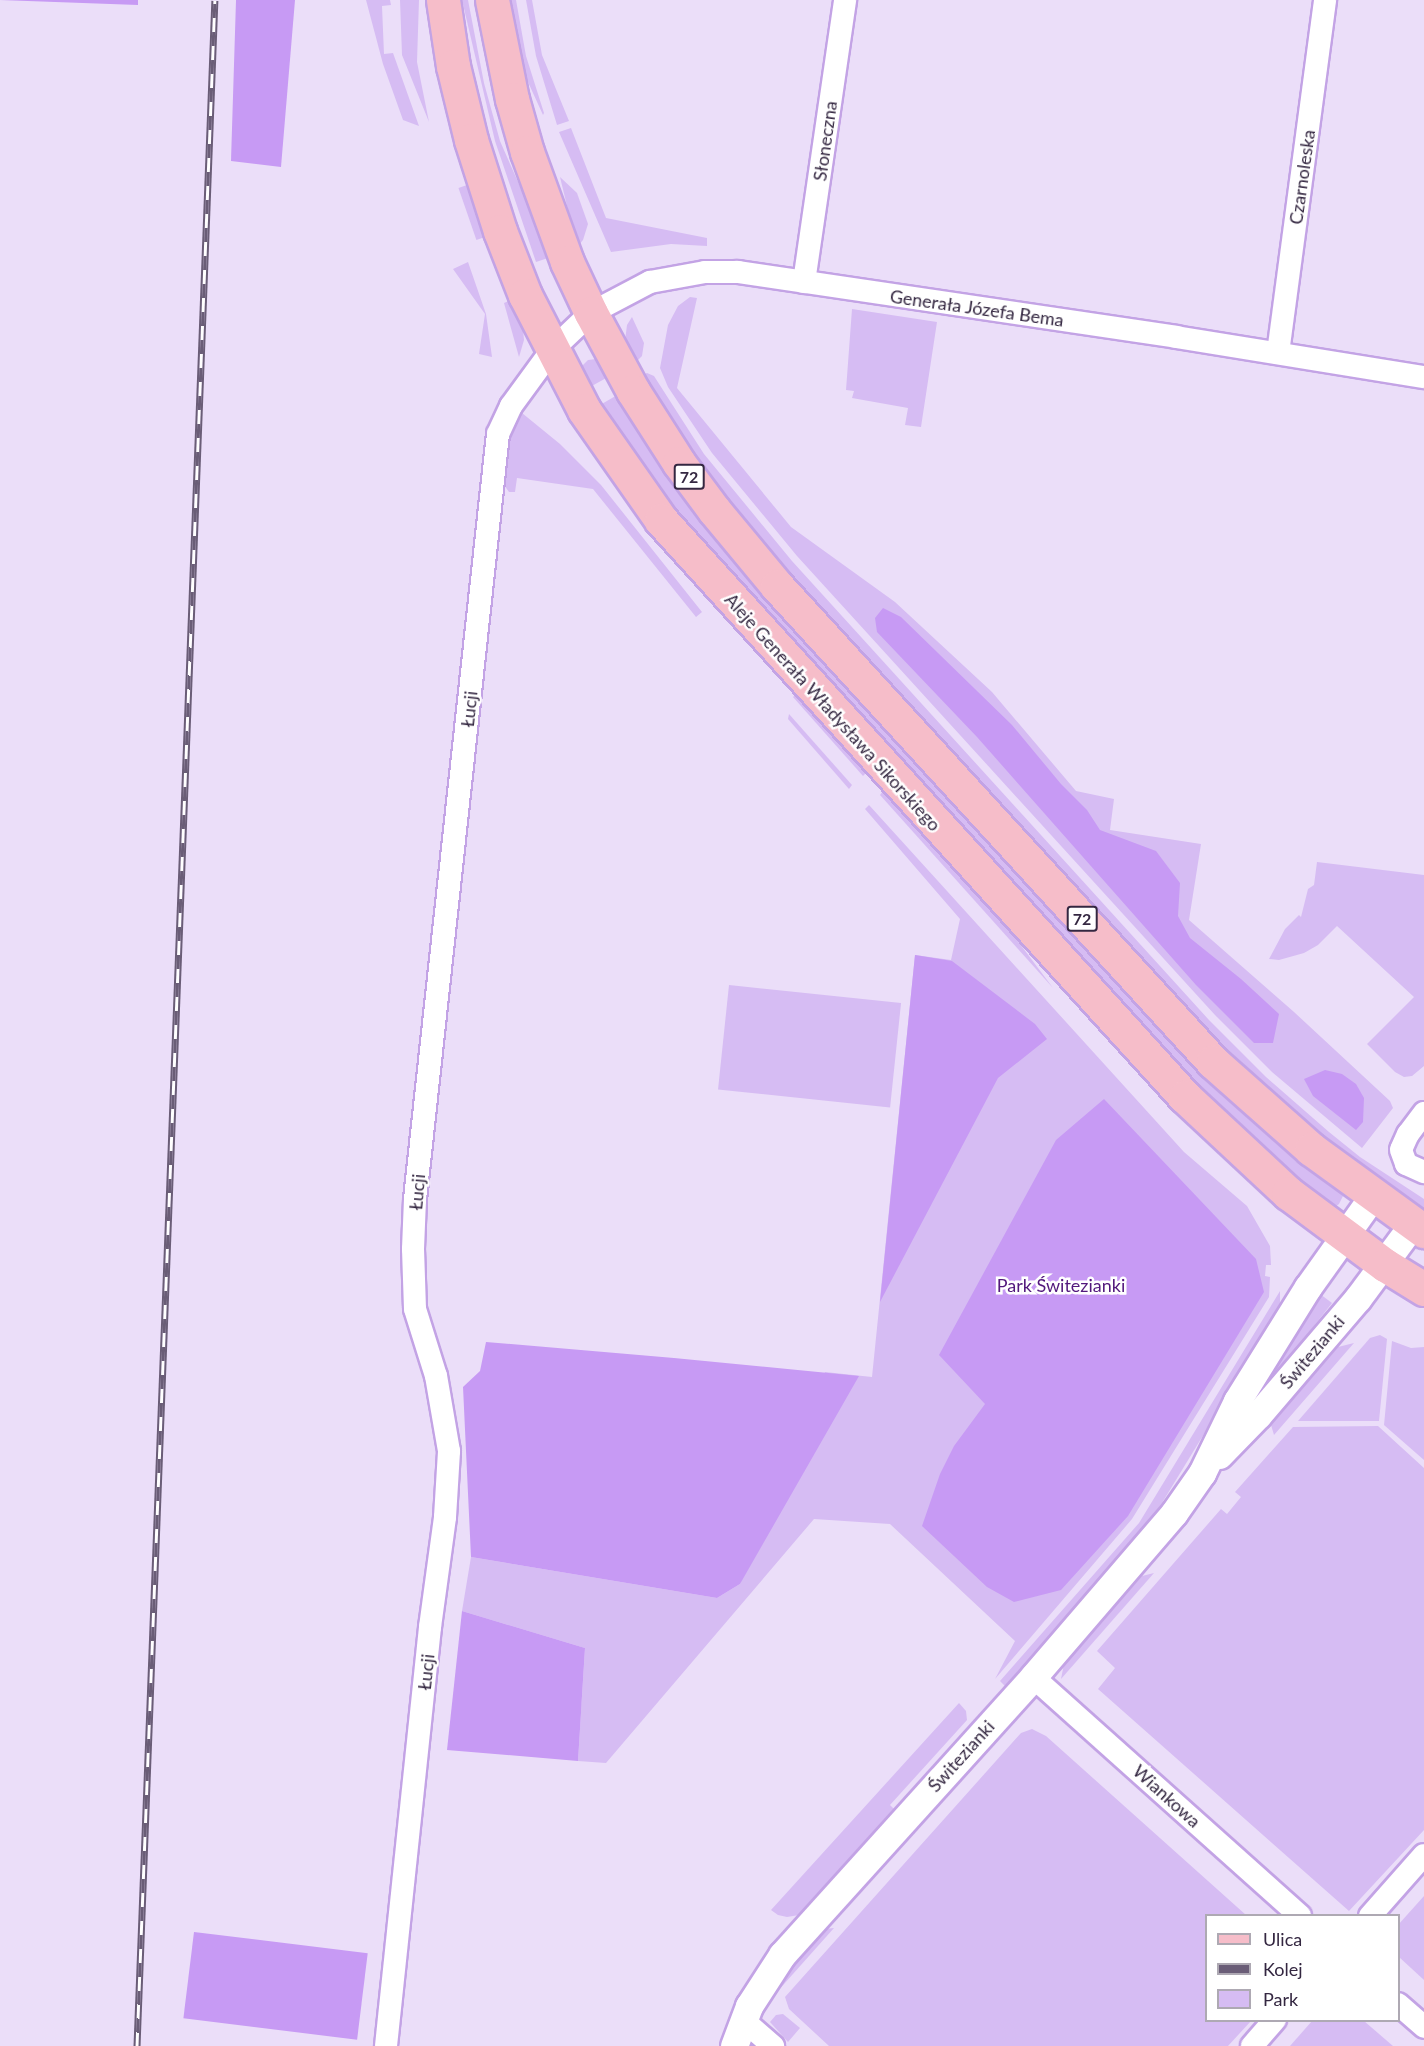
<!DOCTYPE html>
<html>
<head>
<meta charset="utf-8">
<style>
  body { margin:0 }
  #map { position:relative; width:1424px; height:2046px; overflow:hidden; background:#ebdef9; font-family:Lato,sans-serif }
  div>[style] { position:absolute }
  .green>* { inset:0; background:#d6bcf3; transform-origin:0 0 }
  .forest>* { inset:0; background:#c79af4; transform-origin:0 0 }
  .roads { filter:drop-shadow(2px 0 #c3a3e5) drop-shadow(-2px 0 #c3a3e5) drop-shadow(0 2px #c3a3e5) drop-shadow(0 -2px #c3a3e5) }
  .minor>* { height:22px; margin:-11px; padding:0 11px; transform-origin:11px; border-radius:11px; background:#fff }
  .tertiary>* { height:27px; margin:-13.5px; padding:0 13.5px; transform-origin:13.5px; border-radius:13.5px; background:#fff }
  .primary>* { height:33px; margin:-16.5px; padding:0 16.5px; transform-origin:16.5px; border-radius:16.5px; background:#f6bdc9 }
  .rail>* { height:7px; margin-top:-3.5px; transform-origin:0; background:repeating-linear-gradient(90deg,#fff 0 14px,#6a5d77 0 28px); box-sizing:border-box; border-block:2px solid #6a5d77 }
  span { translate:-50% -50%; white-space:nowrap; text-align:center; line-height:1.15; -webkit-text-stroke:5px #fff; paint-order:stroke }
  .shield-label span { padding:2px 4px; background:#fff; border:2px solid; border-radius:4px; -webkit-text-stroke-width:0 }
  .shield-label { font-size:16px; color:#342741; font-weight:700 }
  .street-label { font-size:18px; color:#342741 }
  .park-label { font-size:18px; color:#52187c }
  .legend { position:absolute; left:1205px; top:1914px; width:195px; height:108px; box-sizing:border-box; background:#fff; border:2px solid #aea9b3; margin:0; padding:8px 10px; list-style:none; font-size:18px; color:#342741 }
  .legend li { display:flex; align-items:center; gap:12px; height:30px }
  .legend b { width:30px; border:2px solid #aea9b3 }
</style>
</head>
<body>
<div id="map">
  <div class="green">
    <i style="clip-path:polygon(366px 0,390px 0,391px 5px,382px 6px,384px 54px,393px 53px,419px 126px,403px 120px,383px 64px)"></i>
    <i style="clip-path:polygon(400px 0,419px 0,417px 62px,429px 122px,402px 55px)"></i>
    <i style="clip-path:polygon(462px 0,468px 0,484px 83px,500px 141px,551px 257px,536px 262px,495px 141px)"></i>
    <i style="clip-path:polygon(506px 0,516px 0,526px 56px,544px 113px,543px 115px,518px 60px)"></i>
    <i style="clip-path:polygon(526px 0,532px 0,542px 55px,569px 121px,557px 125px,536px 56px)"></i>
    <i style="clip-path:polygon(571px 128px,606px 218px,707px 238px,707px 246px,671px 244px,611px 252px,559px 132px)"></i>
    <i style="clip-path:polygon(560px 177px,577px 193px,588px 224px,583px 240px,577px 247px)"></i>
    <i style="left:467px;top:185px;width:55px;height:9px;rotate:71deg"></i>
    <i style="clip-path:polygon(468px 262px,486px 314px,492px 357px,479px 354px,485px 314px,453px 269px)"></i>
    <i style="clip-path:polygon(690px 297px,697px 298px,677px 388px,791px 527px,895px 602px,992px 692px,1076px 791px,1114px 799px,1110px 830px,1201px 844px,1189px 920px,1294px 1012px,1390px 1101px,1393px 1108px,1362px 1148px,1272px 1072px,1215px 1015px,797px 556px,712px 453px,668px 387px,660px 368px,668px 325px,678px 306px)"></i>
    <i style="clip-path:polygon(511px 300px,523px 329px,524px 340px,519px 357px,504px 303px)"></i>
    <i style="clip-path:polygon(852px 309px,937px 322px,921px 427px,905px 425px,908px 408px,852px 398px,854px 391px,846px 390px)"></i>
    <i style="clip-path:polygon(632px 317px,644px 343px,642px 356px,635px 363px,625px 341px,627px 325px)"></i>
    <i style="clip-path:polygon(596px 359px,608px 377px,590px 387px,582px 366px,588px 360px)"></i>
    <i style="clip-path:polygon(647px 373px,654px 376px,704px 454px,792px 561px,1209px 1020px,1266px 1077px,1329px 1132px,1360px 1157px,1424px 1199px,1424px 1210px,1323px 1140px,1228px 1056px,782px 569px,696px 462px,641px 376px)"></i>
    <i style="clip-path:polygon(619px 394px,1201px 1070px,1263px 1129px,1338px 1189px,1343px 1196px,1339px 1204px,1335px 1207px,1327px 1205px,1197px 1090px,676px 516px,600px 405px)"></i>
    <i style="clip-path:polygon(522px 413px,560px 444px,601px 485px,702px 612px,696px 617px,593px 489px,517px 478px,515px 492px,509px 492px,504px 485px,508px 440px,516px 419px)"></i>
    <i style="clip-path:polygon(796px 694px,867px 772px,863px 776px,793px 697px)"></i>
    <i style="clip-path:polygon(789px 714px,852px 785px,849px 789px,788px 719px)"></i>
    <i style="clip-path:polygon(883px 791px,1017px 940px,1053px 988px,880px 795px)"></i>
    <i style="clip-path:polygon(869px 805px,1184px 1152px,1247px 1206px,1270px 1246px,1271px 1265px,1266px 1265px,1265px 1276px,1270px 1277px,1269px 1297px,1132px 1519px,995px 1679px,1015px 1641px,890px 1524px,814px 1519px,606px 1763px,578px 1761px,585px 1648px,462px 1611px,471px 1557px,717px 1598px,740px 1584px,825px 1372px,872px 1377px,915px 955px,951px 960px,960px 919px,865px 809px)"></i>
    <i style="clip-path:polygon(1317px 862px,1424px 875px,1424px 1066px,1412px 1076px,1404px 1077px,1395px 1072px,1367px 1044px,1414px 997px,1337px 926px,1318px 945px,1304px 953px,1279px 960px,1269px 959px,1285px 929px,1299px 915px,1301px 917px,1308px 889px,1314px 885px)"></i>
    <i style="left:729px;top:985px;width:173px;height:105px;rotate:6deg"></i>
    <i style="clip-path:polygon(1280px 1291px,1280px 1309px,1154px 1516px,1123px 1555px,1005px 1686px,1000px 1681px,1139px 1523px)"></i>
    <i style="clip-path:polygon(1320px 1294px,1332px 1303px,1251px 1406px,1248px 1403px)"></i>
    <i style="clip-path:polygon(1380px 1335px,1387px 1339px,1379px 1421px,1298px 1421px,1370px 1338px)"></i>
    <i style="clip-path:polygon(1392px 1341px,1411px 1348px,1424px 1347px,1424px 1460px,1384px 1425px)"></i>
    <i style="clip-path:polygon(1354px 1343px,1347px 1351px,1274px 1435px,1271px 1425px,1338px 1347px)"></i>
    <i style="clip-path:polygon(1378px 1426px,1424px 1468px,1424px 1830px,1349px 1911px,1098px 1689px,1115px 1668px,1097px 1651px,1221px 1509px,1227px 1514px,1241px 1497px,1235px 1492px,1293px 1427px)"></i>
    <i style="clip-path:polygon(1154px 1573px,1061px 1679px,1064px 1664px,1142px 1576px)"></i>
    <i style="clip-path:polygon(959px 1703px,966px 1711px,967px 1720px,890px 1805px,894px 1809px,799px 1915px,787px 1917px,778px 1915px,771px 1910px)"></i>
    <i style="clip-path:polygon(1032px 1729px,1046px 1736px,1246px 1915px,1206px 1916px,1206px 2020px,1251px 2021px,1228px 2046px,829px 2046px,789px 2009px,785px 1997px,1021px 1733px)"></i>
    <i style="clip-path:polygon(1424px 1896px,1424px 1980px,1399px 1957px,1398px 1925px)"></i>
    <i style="clip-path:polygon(834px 1928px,768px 2002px,776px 1985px,825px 1929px)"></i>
    <i style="clip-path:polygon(783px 2014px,800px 2028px,788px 2042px,770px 2022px,776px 2015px)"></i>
    <i style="clip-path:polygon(1312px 2021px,1364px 2021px,1393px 2046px,1290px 2046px)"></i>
  </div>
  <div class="forest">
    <i style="clip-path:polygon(0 0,138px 0,138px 5px)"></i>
    <i style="clip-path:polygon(236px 0,295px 0,281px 167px,231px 161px)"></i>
    <i style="clip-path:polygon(883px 608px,901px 617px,1012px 725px,1061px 784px,1087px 810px,1100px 830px,1156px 851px,1180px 883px,1178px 916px,1190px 938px,1241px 979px,1279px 1014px,1273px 1043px,1254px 1043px,1196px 985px,977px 737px,877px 632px,875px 618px)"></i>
    <i style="clip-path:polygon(915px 955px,952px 961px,1035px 1024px,1047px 1039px,998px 1078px,880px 1302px)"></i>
    <i style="clip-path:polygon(1325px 1070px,1342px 1074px,1356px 1084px,1364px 1098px,1363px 1122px,1356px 1130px,1313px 1096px,1304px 1079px)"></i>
    <i style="clip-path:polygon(1104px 1099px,1256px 1259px,1264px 1292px,1128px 1516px,1061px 1590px,1014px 1602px,987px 1587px,922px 1526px,940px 1474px,954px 1446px,985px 1404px,939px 1355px,1056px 1140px)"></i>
    <i style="clip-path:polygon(486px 1342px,674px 1358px,859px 1376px,740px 1584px,717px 1598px,471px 1557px,463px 1387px,480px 1371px)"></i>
    <i style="clip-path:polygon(462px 1611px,585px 1648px,578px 1761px,447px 1750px)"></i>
    <i style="left:194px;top:1932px;width:175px;height:87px;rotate:7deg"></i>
  </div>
  <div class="roads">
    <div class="minor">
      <i style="left:804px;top:282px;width:285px;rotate:-81.7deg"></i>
      <i style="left:1278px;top:353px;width:356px;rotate:-82.4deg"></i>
      <i style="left:1424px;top:1113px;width:26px;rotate:127deg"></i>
      <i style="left:1408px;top:1134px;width:17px;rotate:114deg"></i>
      <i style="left:1401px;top:1150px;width:15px;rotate:70deg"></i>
      <i style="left:1406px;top:1164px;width:20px;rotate:24deg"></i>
      <i style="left:1033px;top:1677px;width:358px;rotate:41.8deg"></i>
      <i style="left:1370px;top:1916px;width:81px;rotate:-48.5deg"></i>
      <i style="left:1398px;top:2004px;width:35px;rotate:41deg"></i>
      <i style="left:743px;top:2020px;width:40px;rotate:41deg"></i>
      <i style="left:386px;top:2046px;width:421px;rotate:-84deg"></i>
      <i style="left:430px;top:1627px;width:111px;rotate:-82.2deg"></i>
      <i style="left:445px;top:1517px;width:66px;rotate:-86.5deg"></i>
      <i style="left:449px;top:1451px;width:76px;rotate:-99.8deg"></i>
      <i style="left:436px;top:1376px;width:70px;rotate:-107.4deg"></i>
      <i style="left:415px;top:1309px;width:60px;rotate:-91.9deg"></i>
      <i style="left:413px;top:1249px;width:50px;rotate:-87.7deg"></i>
      <i style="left:415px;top:1199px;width:769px;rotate:-83.81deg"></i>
      <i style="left:498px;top:434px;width:31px;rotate:-65deg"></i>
      <i style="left:511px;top:406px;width:69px;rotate:-53.8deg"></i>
      <i style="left:552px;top:350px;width:54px;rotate:-43.5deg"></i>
      <i style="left:591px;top:313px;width:67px;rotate:-27.7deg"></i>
      <i style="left:650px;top:282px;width:56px;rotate:-10.3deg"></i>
      <i style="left:705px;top:272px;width:33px"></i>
      <i style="left:738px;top:272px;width:443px;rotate:8.4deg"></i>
      <i style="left:1176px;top:337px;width:251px;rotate:9.2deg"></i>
      <i style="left:1252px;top:2046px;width:35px;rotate:-49deg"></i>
    </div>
    <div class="tertiary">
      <i style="left:1219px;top:1455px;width:56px;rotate:-45.7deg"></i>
      <i style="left:1258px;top:1415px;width:154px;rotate:-49.5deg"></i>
      <i style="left:1358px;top:1298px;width:92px;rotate:-53.4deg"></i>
      <i style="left:734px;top:2046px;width:43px;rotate:-69.4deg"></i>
      <i style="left:749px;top:2006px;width:61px;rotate:-57.1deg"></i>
      <i style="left:782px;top:1955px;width:375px;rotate:-47.9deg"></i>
      <i style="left:1033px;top:1677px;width:216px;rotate:-49.3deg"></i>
      <i style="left:1174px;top:1513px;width:49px;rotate:-55deg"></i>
      <i style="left:1202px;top:1473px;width:80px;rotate:-64.1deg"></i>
      <i style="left:1237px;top:1401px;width:134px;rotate:-58.1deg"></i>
      <i style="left:1308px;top:1287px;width:112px;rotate:-54.5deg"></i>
    </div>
    <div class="primary">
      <i style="left:443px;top:0;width:67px;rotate:81.4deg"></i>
      <i style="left:453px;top:66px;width:76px;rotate:76.3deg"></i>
      <i style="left:471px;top:140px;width:96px;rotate:72.3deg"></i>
      <i style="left:500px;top:231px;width:69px;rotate:68.7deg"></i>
      <i style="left:525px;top:295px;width:129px;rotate:62.8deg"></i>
      <i style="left:584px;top:410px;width:134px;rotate:55deg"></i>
      <i style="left:661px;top:520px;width:779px;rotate:47.76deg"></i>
      <i style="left:1185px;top:1097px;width:141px;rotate:43deg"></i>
      <i style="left:1288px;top:1193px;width:121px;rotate:36.6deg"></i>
      <i style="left:1385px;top:1265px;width:46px;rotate:31.6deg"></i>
      <i style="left:492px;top:0;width:101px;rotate:78.6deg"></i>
      <i style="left:512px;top:99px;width:55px;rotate:74.2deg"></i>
      <i style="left:527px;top:152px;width:117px;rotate:70deg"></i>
      <i style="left:567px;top:262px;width:56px;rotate:64.8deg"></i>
      <i style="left:591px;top:313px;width:89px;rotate:61.7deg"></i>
      <i style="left:633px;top:391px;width:85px;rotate:57.4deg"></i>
      <i style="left:679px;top:463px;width:59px;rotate:53.3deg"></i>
      <i style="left:714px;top:510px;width:99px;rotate:50.3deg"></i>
      <i style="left:777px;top:586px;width:646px;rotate:47.51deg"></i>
      <i style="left:1213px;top:1062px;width:131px;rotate:41.6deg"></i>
      <i style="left:1311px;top:1149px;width:140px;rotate:36deg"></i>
    </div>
  </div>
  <div class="rail">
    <i style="left:137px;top:2046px;width:2047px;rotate:-87.82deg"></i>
  </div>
  <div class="shield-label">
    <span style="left:689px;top:477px">72</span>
    <span style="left:1082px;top:919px">72</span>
  </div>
  <div class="street-label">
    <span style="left:825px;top:141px;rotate:-82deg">Słoneczna</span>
    <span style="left:1302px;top:177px;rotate:-82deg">Czarnoleska</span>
    <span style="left:977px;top:308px;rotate:8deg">Generała Józefa Bema</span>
    <span style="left:469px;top:709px;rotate:-84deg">Łucji</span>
    <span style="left:833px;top:712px;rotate:48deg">Aleje Generała Władysława Sikorskiego</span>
    <span style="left:417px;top:1192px;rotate:-85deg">Łucji</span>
    <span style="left:1312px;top:1352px;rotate:-50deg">Świtezianki</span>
    <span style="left:426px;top:1672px;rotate:-84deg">Łucji</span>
    <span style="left:961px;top:1756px;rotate:-48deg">Świtezianki</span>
    <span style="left:1167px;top:1796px;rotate:42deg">Wiankowa</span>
  </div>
  <div class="park-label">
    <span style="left:1061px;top:1285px">Park Świtezianki</span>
  </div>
  <ul class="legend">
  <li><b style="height:8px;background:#f6bdc9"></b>Ulica</li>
  <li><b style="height:8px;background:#6a5d77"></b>Kolej</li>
  <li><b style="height:16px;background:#d6bcf3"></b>Park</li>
  </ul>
</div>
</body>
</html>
